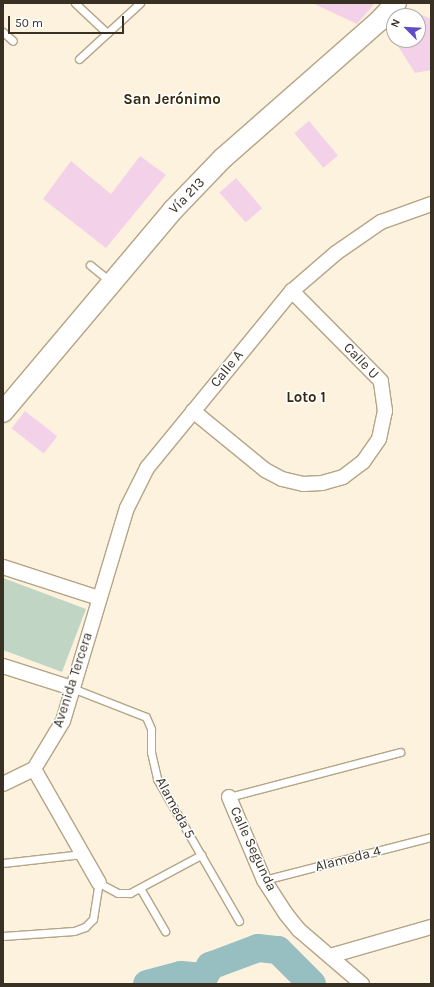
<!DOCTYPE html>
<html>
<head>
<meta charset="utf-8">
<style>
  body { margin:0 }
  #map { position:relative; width:434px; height:987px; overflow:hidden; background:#fdf2de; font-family:Karla,sans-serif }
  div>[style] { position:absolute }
  .green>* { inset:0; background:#c1d5c4 }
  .river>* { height:28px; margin:-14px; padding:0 14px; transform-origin:14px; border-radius:14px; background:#97bec0 }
  .building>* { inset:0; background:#f3d2e9; transform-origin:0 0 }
  .roads { filter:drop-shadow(1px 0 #b5a485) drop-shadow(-1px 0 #b5a485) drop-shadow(0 1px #b5a485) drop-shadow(0 -1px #b5a485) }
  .service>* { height:7px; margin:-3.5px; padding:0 3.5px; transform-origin:3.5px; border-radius:3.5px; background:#fff }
  .minor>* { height:14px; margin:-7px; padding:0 7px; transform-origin:7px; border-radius:7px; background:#fff }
  .secondary>* { height:20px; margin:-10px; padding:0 10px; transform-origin:10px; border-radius:10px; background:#fff }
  span { translate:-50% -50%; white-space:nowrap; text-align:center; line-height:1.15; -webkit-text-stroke:3px #fff; paint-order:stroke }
  .street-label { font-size:14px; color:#373023 }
  .neighbourhood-label { font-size:15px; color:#37290c; font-weight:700 }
  .frame { position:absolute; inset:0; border:4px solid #373023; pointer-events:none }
  .north { position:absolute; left:386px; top:8px; width:40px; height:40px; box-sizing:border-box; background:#fff; border:1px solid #afaca7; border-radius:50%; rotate:294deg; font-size:11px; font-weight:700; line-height:16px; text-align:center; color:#373023 }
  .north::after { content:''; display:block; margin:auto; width:14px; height:18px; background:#604cc5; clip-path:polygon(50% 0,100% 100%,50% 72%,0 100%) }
  .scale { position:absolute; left:8px; top:16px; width:116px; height:18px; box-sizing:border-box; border:2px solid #373023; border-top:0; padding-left:5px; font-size:12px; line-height:14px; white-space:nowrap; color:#373023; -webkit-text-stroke:3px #fff; paint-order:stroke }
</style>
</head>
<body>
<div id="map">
  <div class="green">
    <i style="clip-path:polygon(3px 578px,86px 609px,62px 672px,3px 650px)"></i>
  </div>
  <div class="river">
    <i style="left:147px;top:984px;width:35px;rotate:-15deg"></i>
    <i style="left:181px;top:975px;width:23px;rotate:5deg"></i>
    <i style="left:204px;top:977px;width:13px;rotate:-61deg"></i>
    <i style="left:210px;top:966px;width:51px;rotate:-20.6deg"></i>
    <i style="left:258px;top:948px;width:20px;rotate:6deg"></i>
    <i style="left:278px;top:950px;width:48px;rotate:45deg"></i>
  </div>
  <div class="building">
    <i style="clip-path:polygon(312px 3px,375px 3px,357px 24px)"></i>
    <i style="clip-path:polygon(418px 13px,431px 19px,431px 70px,415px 73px,394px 40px,418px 40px)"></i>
    <i style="left:309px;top:121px;width:45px;height:19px;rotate:50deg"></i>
    <i style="clip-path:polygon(140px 156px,166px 175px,106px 248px,43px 199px,71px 161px,111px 194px)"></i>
    <i style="left:236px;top:178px;width:40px;height:22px;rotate:49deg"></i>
    <i style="left:25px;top:411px;width:41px;height:22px;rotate:38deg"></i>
  </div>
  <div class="roads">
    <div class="service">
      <i style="left:75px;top:3px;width:44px;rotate:43.2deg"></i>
      <i style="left:3px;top:32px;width:13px;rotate:42deg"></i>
      <i style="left:79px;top:59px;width:83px;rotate:-42.6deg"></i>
      <i style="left:90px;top:265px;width:27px;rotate:39deg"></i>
      <i style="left:72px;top:688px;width:79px;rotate:21.4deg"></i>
      <i style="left:146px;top:717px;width:13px;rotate:67deg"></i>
      <i style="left:151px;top:729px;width:23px;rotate:90deg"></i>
      <i style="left:151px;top:752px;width:28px;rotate:77deg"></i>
      <i style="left:157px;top:779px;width:164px;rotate:60deg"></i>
      <i style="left:229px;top:797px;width:177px;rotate:-14.7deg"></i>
      <i style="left:3px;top:863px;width:80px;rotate:-6.5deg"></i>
      <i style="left:264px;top:880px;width:172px;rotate:-14.4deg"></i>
      <i style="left:140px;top:888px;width:50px;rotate:59.8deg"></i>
      <i style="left:3px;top:936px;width:71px;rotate:-4deg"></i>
      <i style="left:74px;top:931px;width:12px;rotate:-20deg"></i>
      <i style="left:85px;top:927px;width:11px;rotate:-45deg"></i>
      <i style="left:93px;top:919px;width:36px;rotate:-81deg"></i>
      <i style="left:99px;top:883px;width:21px;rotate:28deg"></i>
      <i style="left:118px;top:893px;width:12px"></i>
      <i style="left:130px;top:893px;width:81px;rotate:-28.2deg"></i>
    </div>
    <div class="minor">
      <i style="left:193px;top:411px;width:93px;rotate:39.3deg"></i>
      <i style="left:265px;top:470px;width:19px;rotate:28deg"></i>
      <i style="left:282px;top:479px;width:22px;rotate:13deg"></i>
      <i style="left:303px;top:484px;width:19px;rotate:-3deg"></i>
      <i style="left:322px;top:483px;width:22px;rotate:-16deg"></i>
      <i style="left:343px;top:477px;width:25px;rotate:-37deg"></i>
      <i style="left:363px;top:462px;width:28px;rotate:-55deg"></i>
      <i style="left:379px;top:439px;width:29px;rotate:-78deg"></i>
      <i style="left:385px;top:411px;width:30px;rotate:-98deg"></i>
      <i style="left:381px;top:381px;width:127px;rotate:-134.7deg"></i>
      <i style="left:3px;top:567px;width:101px;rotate:17.9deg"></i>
      <i style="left:3px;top:666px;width:72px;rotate:17.7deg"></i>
      <i style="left:34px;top:769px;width:131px;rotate:60.3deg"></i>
      <i style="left:3px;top:784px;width:34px;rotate:-26deg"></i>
      <i style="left:34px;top:769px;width:56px;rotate:-58.9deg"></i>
      <i style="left:63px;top:721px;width:222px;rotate:-73.3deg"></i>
      <i style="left:127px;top:508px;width:45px;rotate:-63.4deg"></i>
      <i style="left:147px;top:468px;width:229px;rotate:-50.7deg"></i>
      <i style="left:292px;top:291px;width:58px;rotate:-40.8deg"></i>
      <i style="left:336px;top:253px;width:55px;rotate:-34.6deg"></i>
      <i style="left:381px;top:222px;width:53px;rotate:-19.8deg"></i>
      <i style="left:229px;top:797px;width:90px;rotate:67.1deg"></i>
      <i style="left:264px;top:880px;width:40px;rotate:57.1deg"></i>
      <i style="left:286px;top:914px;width:21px;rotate:51deg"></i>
      <i style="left:299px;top:930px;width:83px;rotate:40.6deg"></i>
      <i style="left:330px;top:956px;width:105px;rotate:-16deg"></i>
    </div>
    <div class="secondary">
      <i style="left:3px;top:412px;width:264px;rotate:-49.9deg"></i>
      <i style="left:173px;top:210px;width:71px;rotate:-46.1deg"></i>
      <i style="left:222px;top:159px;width:209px;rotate:-41.3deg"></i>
      <i style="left:379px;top:21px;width:25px;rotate:-47deg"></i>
    </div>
  </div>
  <div class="street-label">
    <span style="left:187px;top:196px;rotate:-46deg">Vía 213</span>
    <span style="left:361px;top:361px;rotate:46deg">Calle U</span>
    <span style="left:227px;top:369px;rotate:-51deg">Calle A</span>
    <span style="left:73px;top:680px;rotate:-72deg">Avenida Tercera</span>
    <span style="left:175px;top:808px;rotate:62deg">Alameda 5</span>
    <span style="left:253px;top:849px;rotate:65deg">Calle Segunda</span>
    <span style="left:348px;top:859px;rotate:-14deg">Alameda 4</span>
  </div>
  <div class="neighbourhood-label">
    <span style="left:172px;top:100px">San Jerónimo</span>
    <span style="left:306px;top:398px">Loto 1</span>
  </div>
  <div class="frame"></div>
  <div class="north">N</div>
  <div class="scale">50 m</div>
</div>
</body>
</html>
